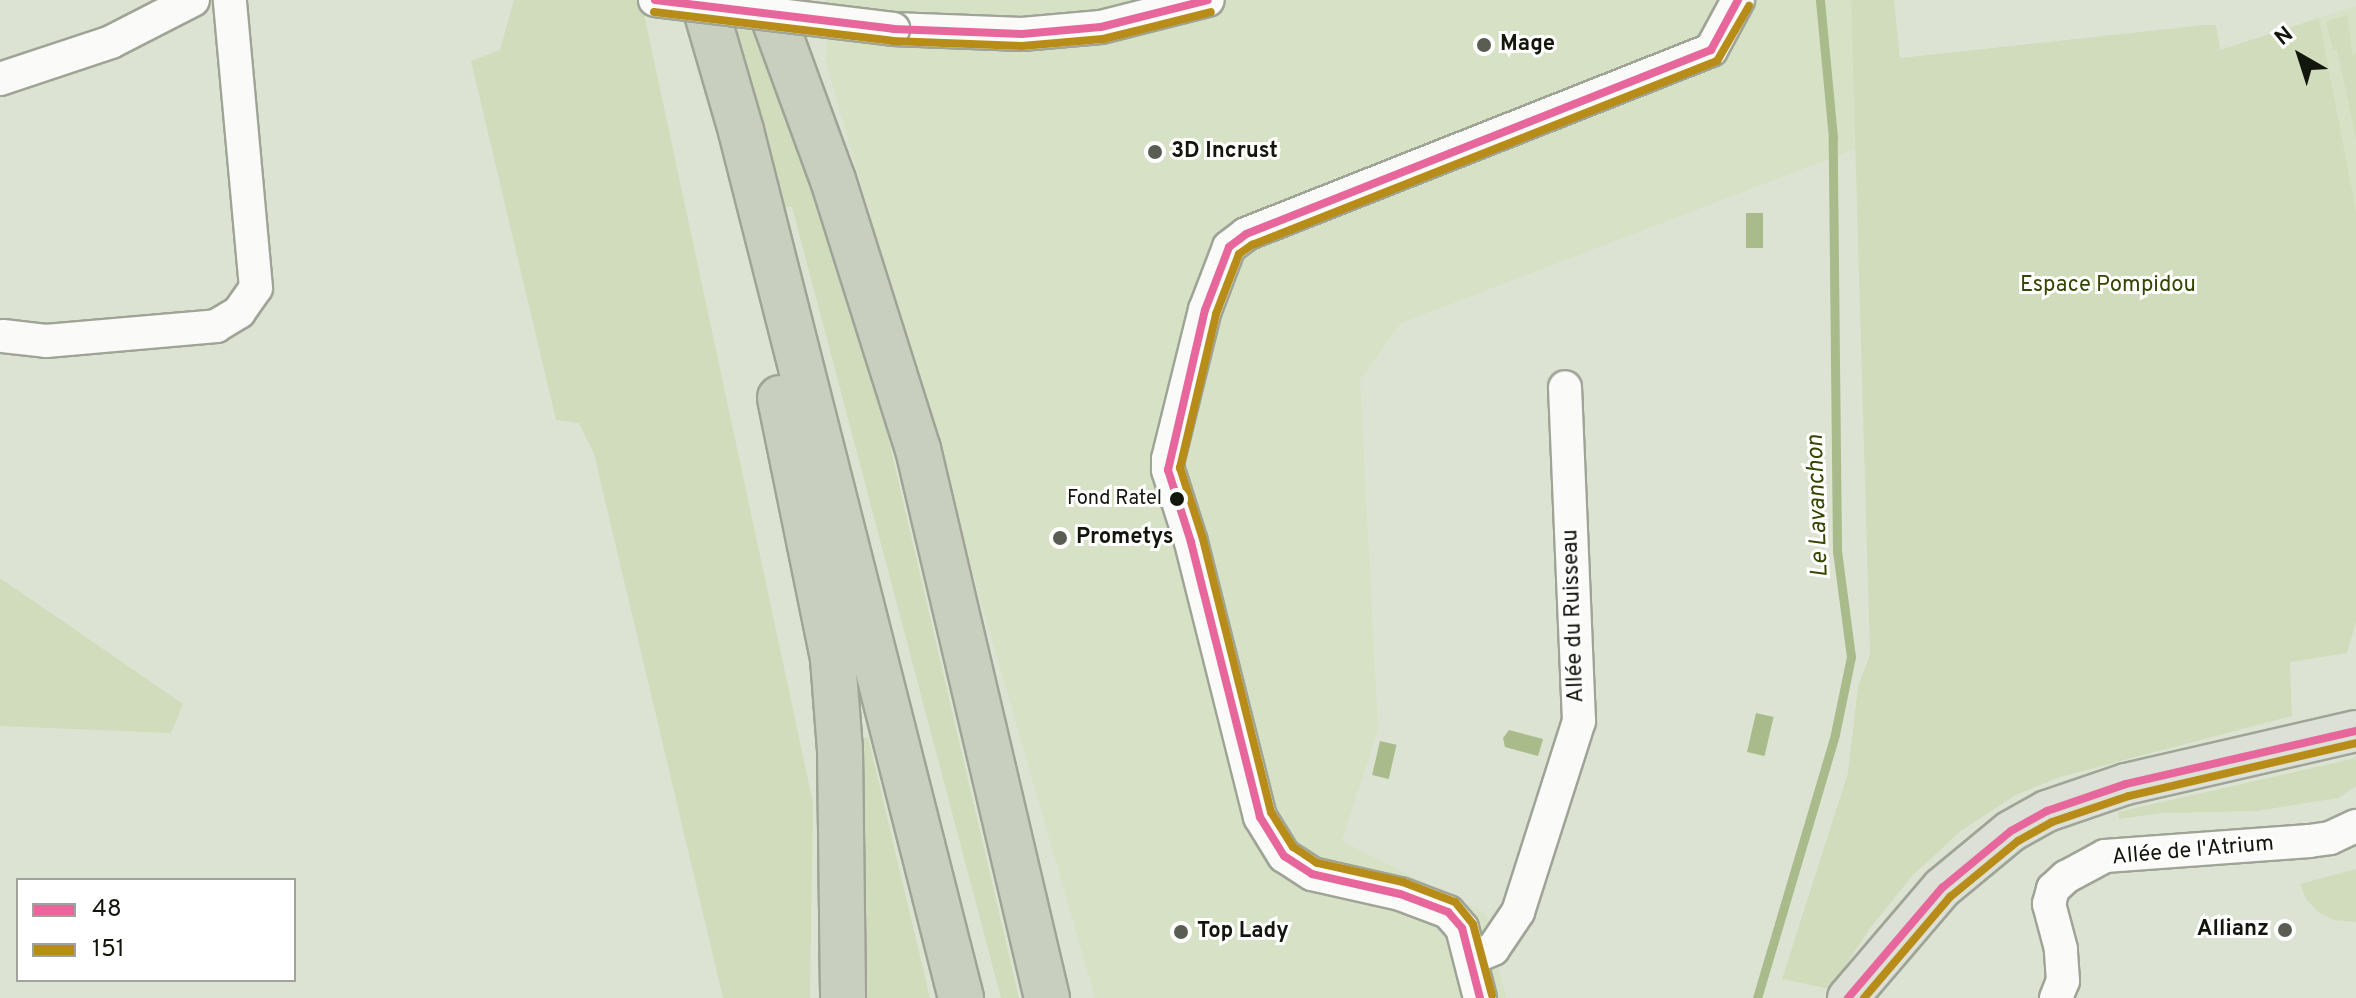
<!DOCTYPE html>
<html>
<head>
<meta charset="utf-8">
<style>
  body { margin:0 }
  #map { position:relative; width:2356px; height:998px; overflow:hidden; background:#dde3d3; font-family:Overpass,sans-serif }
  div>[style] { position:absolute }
  .built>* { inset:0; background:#d6e1c5 }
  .green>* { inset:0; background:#d0dcbc }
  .water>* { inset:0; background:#a9ba8b; transform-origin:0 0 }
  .stream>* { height:9px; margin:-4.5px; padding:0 4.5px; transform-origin:4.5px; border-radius:4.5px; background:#a9ba8b }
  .roads { filter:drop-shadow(2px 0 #9fa497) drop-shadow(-2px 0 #9fa497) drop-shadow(0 2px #9fa497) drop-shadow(0 -2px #9fa497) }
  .minor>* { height:32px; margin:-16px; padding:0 16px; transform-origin:16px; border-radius:16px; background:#fafbf8 }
  .major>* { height:40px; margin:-20px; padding:0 20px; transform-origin:20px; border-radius:20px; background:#dde0d6 }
  .highway>* { height:44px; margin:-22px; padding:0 22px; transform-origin:22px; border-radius:22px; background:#c9cfbf }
  .bridges { filter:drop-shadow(2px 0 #9fa497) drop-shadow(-2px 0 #9fa497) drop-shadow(0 2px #9fa497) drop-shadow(0 -2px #9fa497) }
  .minor-bridge>* { height:32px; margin:-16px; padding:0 16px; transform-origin:16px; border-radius:16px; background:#fafbf8 }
  .bus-1>* { height:8px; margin:-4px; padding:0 4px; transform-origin:4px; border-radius:4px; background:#e7679c }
  .bus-2>* { height:8px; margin:-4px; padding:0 4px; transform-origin:4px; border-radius:4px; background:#b78c19 }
  .dots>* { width:22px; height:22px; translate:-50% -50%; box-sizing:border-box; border:4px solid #fff; border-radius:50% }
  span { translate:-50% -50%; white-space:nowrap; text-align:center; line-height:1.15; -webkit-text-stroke:6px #fff; paint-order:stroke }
  .bus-label { font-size:20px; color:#13160c }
  .right { translate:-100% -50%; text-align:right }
  .poi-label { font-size:22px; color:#13160c; font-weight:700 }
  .left { translate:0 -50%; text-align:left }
  .park-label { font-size:22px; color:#344600 }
  .street-label { font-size:22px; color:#13160c }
  .water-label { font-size:24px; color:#344600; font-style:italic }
  .legend { position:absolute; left:16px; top:878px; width:280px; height:104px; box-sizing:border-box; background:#fff; border:2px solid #a1a29e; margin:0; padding:10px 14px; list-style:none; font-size:24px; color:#13160c }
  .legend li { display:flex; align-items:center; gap:16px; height:40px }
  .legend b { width:40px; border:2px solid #a1a29e }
  .north { position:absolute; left:2260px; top:16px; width:80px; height:80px; -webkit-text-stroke:6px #fff; paint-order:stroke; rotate:321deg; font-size:22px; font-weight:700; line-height:32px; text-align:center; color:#13160c }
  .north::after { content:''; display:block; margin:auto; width:28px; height:36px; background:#13160c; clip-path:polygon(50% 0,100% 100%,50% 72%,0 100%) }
</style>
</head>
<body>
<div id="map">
  <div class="built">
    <i style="clip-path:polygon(827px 0,1851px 0,1855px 149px,1401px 323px,1360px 379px,1378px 729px,1342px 841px,1486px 914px,1506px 998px,1095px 998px,826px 63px)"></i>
    <i style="clip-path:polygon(2356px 6px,2356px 211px,2319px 18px)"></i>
  </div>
  <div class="green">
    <i style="clip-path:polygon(514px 0,641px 0,813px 803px,810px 998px,723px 998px,594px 454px,579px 423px,556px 420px,471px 61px,500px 50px)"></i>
    <i style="clip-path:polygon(1851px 0,1894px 0,1900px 58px,2204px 25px,2216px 25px,2220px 50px,2319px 18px,2356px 211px,2356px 622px,2347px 653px,2290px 662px,2292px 716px,2060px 777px,2016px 795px,1962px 830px,1913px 875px,1871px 927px,1830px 989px,1782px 979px,1848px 773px,1858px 686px,1870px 655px)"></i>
    <i style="clip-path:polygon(2347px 16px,2353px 57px,2356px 52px,2356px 138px,2337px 49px,2333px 50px,2326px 21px)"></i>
    <i style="clip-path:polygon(734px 29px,758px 31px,860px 317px,1019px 998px,1001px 998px,792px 207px,784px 207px)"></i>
    <i style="clip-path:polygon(0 578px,183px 704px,171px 733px,0 726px)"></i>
    <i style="clip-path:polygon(868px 737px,930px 998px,856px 998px,853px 740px)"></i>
    <i style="clip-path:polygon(2356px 758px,2356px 786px,2338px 798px,2256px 811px,2162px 813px,2119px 819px,2118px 812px)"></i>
    <i style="clip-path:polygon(2356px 869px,2356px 922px,2334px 920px,2318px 912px,2306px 899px,2300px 884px)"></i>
  </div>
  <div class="water">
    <i style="left:1746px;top:213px;width:17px;height:35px"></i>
    <i style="left:1756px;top:713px;width:18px;height:40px;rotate:13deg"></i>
    <i style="clip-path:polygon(1509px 730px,1543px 739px,1538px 756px,1505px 747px,1503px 738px)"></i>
    <i style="left:1380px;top:741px;width:17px;height:35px;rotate:13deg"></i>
  </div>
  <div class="stream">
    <i style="left:1757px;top:998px;width:275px;rotate:-73.5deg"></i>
    <i style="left:1835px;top:734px;width:79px;rotate:-78.3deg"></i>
    <i style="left:1851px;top:657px;width:107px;rotate:-97.5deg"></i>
    <i style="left:1837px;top:551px;width:413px;rotate:-90.6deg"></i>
    <i style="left:1833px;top:138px;width:139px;rotate:-95.4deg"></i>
  </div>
  <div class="roads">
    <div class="minor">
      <i style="left:893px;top:29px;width:129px;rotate:2.2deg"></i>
      <i style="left:1022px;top:34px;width:79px;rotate:-5.1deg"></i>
      <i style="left:1101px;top:27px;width:110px;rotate:-14.2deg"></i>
      <i style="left:0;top:79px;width:117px;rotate:-18.4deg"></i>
      <i style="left:111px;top:42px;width:92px;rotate:-27.1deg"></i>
      <i style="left:3px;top:336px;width:43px;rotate:6.6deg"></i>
      <i style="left:46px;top:341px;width:171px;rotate:-5deg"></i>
      <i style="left:216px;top:326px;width:27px;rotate:-31deg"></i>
      <i style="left:239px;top:312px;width:29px;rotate:-55deg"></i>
      <i style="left:256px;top:288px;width:289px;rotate:-95.2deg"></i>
      <i style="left:1472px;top:958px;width:23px;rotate:-23deg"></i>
      <i style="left:1493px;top:949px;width:45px;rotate:-56deg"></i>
      <i style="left:1518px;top:912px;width:201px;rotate:-72.3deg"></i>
      <i style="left:1579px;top:721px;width:334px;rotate:-92.4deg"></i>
      <i style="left:1480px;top:998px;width:72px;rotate:-104.4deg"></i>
      <i style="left:1462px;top:928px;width:21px;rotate:-131deg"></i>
      <i style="left:1448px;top:912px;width:51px;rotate:-159.4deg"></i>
      <i style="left:1400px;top:894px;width:90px;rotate:-167.2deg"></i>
      <i style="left:1312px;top:874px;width:33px;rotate:-147deg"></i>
      <i style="left:1284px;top:856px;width:46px;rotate:-121.6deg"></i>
      <i style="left:1260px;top:817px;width:284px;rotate:-104.1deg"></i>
      <i style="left:1191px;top:542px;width:76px;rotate:-107.7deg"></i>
      <i style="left:1168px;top:470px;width:11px;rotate:-90deg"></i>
      <i style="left:1168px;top:459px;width:154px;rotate:-76.1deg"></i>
      <i style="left:1205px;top:310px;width:67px;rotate:-69.1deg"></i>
      <i style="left:1229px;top:247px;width:21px;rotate:-37deg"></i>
      <i style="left:1246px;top:234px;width:500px;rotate:-21.59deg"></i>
      <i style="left:1711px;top:50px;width:57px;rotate:-61.6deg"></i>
      <i style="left:2056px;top:998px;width:18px;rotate:-68deg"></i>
      <i style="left:2063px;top:981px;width:32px;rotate:-94deg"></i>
      <i style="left:2061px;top:949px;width:47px;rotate:-104.9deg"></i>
      <i style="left:2049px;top:904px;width:16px;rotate:-75deg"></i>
      <i style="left:2053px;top:889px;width:18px;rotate:-43deg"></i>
      <i style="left:2066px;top:877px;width:44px;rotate:-28.3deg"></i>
      <i style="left:2105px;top:856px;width:205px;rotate:-4.2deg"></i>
      <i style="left:2309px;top:841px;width:21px;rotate:-8deg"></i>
      <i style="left:2330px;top:838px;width:29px;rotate:-25deg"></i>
    </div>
    <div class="major">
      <i style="left:1848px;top:998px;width:145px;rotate:-49.5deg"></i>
      <i style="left:1942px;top:888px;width:89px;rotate:-39.6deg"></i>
      <i style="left:2011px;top:831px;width:41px;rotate:-29.1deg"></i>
      <i style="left:2047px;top:811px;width:83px;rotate:-18.9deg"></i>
      <i style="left:2126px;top:784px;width:236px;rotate:-13deg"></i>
    </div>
    <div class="highway">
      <i style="left:703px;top:0;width:136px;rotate:73.8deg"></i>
      <i style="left:741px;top:131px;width:894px;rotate:75.76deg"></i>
      <i style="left:767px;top:0;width:192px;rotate:69.9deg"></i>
      <i style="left:833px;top:180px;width:282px;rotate:72.5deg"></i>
      <i style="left:918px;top:449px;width:564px;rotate:76.78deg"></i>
      <i style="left:780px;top:398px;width:266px;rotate:78.5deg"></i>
      <i style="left:833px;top:659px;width:90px;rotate:85.6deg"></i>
      <i style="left:840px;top:749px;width:249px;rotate:89.3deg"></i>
    </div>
  </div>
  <div class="bridges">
    <div class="minor-bridge">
      <i style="left:655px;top:0;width:240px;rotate:6.9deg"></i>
    </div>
  </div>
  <div class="bus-1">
    <i style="left:655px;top:0;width:240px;rotate:6.9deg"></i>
    <i style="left:893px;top:29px;width:129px;rotate:2.2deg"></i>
    <i style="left:1022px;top:34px;width:79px;rotate:-5.1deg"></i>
    <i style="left:1101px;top:27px;width:110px;rotate:-14.2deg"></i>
    <i style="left:1480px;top:998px;width:72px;rotate:-104.4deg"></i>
    <i style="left:1462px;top:928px;width:21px;rotate:-131deg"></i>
    <i style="left:1448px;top:912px;width:51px;rotate:-159.4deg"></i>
    <i style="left:1400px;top:894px;width:90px;rotate:-167.2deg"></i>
    <i style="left:1312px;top:874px;width:33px;rotate:-147deg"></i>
    <i style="left:1284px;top:856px;width:46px;rotate:-121.6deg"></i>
    <i style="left:1260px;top:817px;width:284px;rotate:-104.1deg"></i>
    <i style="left:1191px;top:542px;width:76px;rotate:-107.7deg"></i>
    <i style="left:1168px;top:470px;width:164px;rotate:-77deg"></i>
    <i style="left:1205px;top:310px;width:67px;rotate:-69.1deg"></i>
    <i style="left:1229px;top:247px;width:21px;rotate:-37deg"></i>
    <i style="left:1246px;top:234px;width:500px;rotate:-21.59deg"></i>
    <i style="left:1711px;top:50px;width:57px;rotate:-61.6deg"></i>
    <i style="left:1848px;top:998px;width:145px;rotate:-49.5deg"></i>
    <i style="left:1942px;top:888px;width:89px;rotate:-39.6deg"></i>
    <i style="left:2011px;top:831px;width:41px;rotate:-29.1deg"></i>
    <i style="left:2047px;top:811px;width:83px;rotate:-18.9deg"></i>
    <i style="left:2126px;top:784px;width:236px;rotate:-13deg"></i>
  </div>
  <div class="bus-2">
    <i style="left:654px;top:12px;width:240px;rotate:6.9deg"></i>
    <i style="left:892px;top:41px;width:130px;rotate:2.2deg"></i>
    <i style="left:1022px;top:46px;width:81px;rotate:-4.9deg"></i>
    <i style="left:1103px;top:39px;width:111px;rotate:-14deg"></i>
    <i style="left:1492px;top:995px;width:73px;rotate:-105deg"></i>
    <i style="left:1473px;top:924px;width:28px;rotate:-129deg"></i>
    <i style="left:1455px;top:902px;width:56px;rotate:-159deg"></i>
    <i style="left:1403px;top:882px;width:88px;rotate:-167.5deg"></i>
    <i style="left:1317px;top:863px;width:29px;rotate:-146deg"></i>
    <i style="left:1293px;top:847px;width:41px;rotate:-122.2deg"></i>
    <i style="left:1271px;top:812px;width:281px;rotate:-104deg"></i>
    <i style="left:1203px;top:539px;width:75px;rotate:-107.9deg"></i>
    <i style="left:1180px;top:468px;width:158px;rotate:-76.8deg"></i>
    <i style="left:1216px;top:314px;width:64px;rotate:-69deg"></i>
    <i style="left:1239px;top:254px;width:16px;rotate:-35deg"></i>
    <i style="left:1252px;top:245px;width:500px;rotate:-21.59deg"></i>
    <i style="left:1717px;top:61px;width:64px;rotate:-59.8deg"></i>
    <i style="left:1864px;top:998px;width:133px;rotate:-49.6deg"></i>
    <i style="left:1950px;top:897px;width:88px;rotate:-39.5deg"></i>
    <i style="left:2018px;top:841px;width:39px;rotate:-29deg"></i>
    <i style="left:2052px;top:822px;width:81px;rotate:-18.7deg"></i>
    <i style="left:2129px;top:796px;width:233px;rotate:-13.1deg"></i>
  </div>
  <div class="dots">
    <i style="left:1484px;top:45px;background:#5a5e52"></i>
    <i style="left:1155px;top:152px;background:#5a5e52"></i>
    <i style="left:1177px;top:499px;background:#13160c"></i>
    <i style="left:1060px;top:538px;background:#5a5e52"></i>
    <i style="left:2285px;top:930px;background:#5a5e52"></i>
    <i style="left:1181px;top:932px;background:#5a5e52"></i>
  </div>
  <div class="bus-label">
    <span class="right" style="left:1162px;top:499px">Fond Ratel</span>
  </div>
  <div class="poi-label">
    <span class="left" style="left:1500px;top:45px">Mage</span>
    <span class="left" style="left:1171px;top:152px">3D Incrust</span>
    <span class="left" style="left:1076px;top:538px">Prometys</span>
    <span class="right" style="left:2269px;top:930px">Allianz</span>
    <span class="left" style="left:1197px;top:932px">Top Lady</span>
  </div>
  <div class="park-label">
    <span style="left:2108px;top:286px">Espace Pompidou</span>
  </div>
  <div class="street-label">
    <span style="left:1574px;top:616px;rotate:-92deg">Allée du Ruisseau</span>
    <span style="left:2193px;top:851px;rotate:-5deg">Allée de l'Atrium</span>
  </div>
  <div class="water-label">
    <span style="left:1819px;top:506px;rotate:-92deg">Le Lavanchon</span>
  </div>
  <ul class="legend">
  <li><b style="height:10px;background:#e7679c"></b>48</li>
  <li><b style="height:10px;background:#b78c19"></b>151</li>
  </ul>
  <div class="north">N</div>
</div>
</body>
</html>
